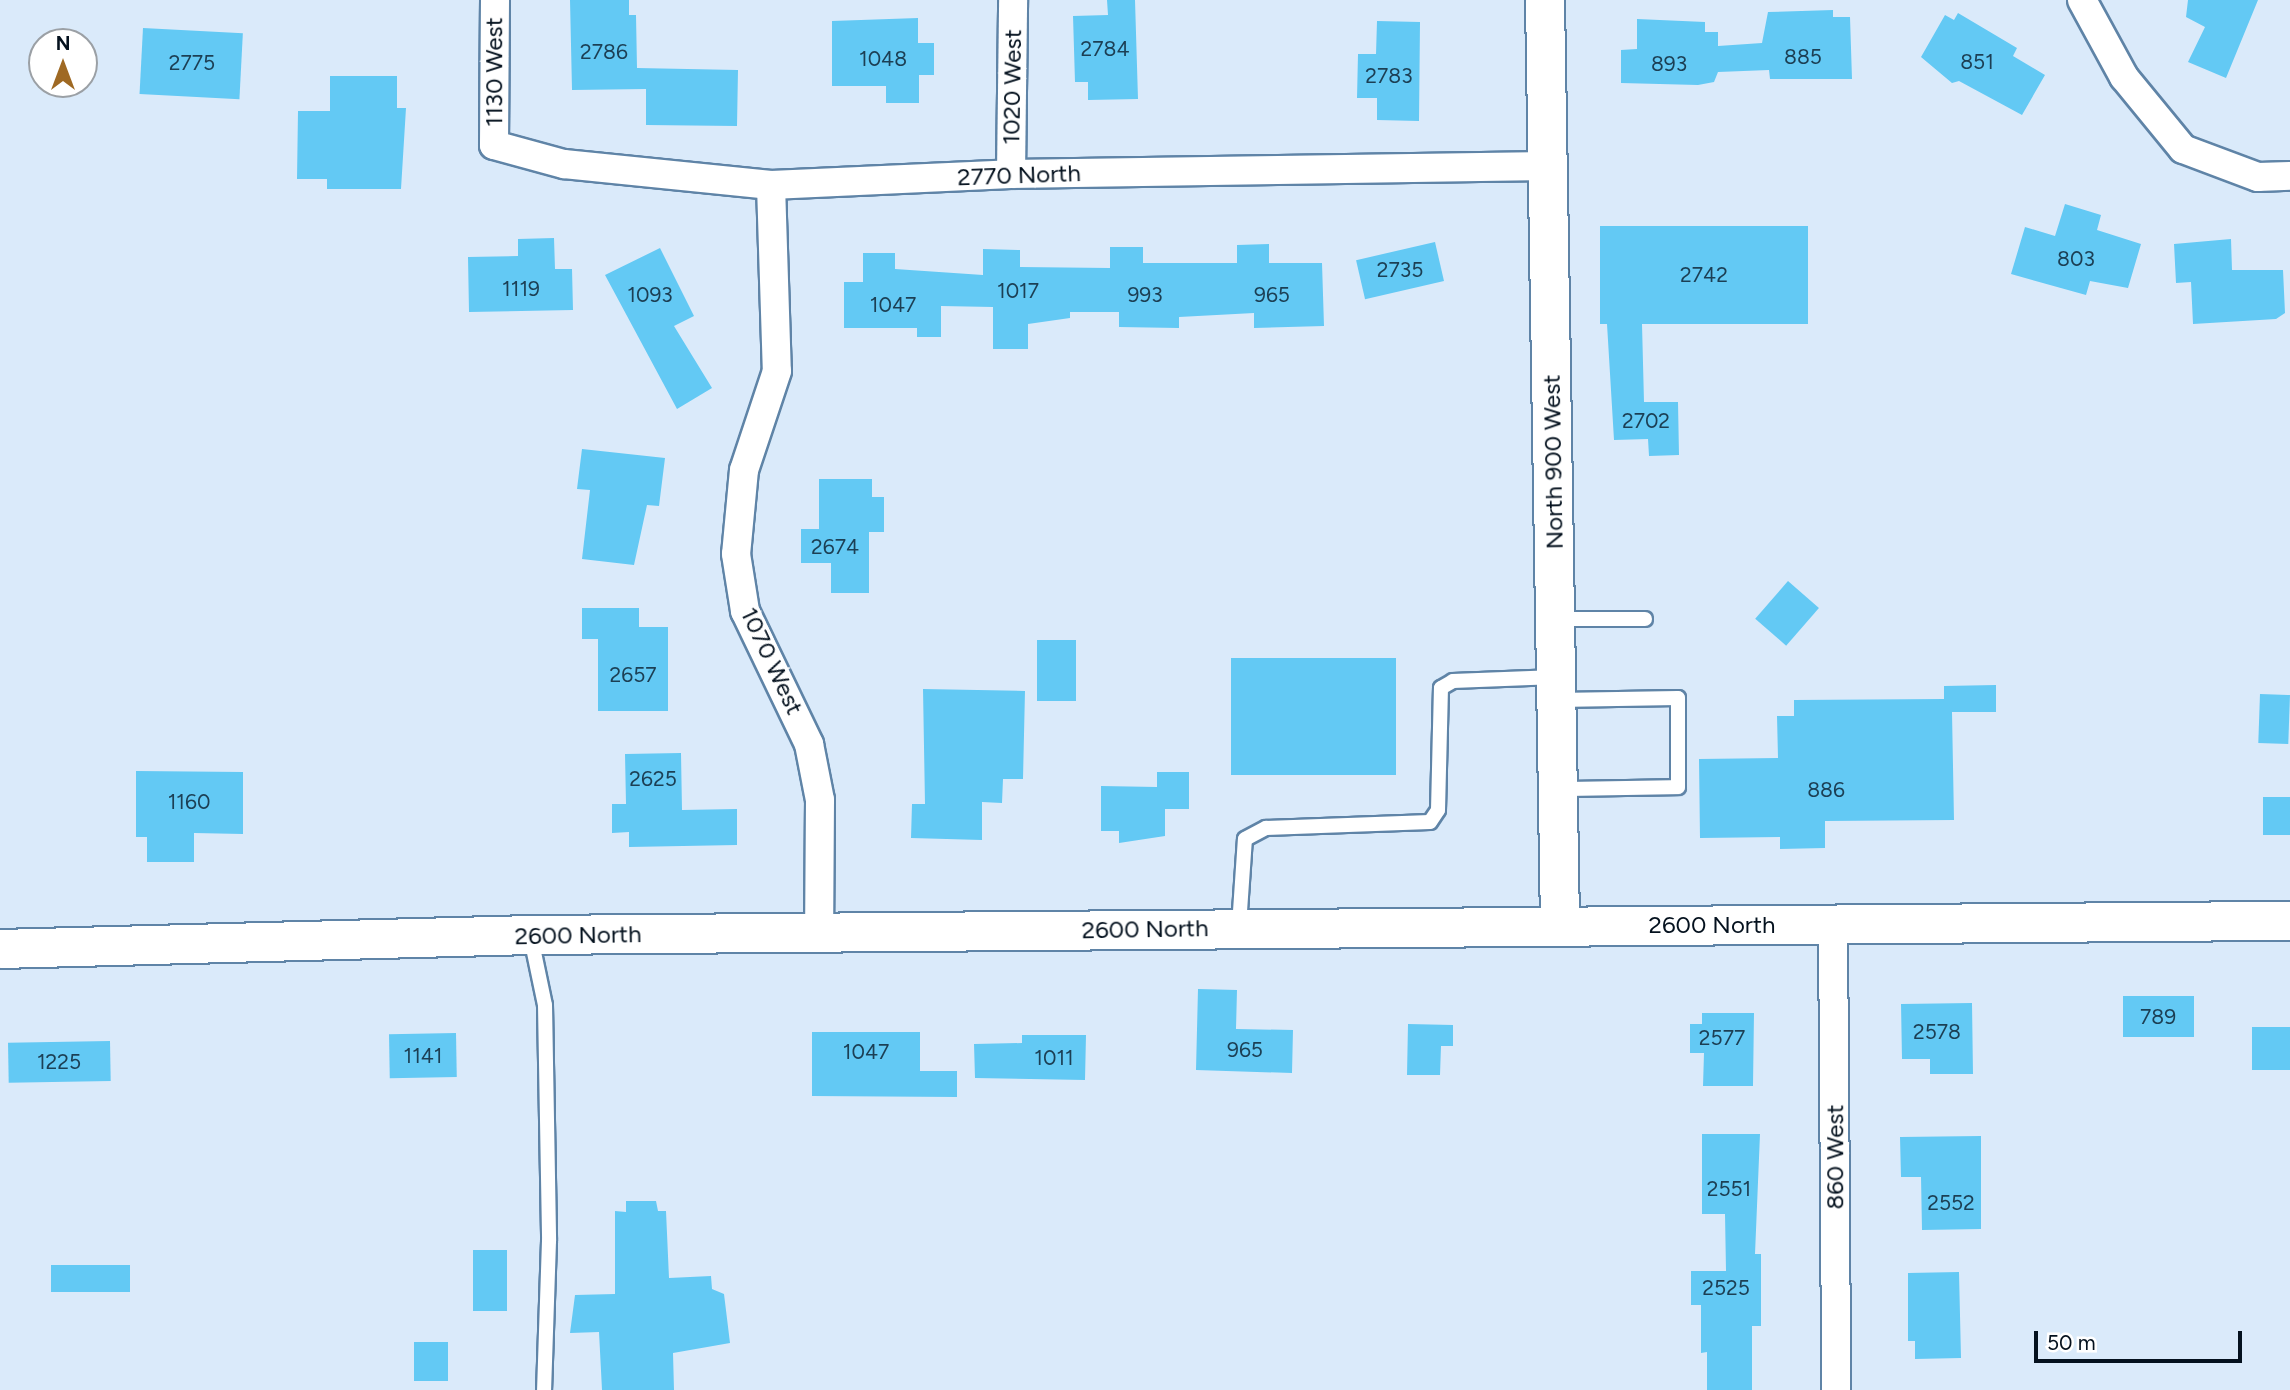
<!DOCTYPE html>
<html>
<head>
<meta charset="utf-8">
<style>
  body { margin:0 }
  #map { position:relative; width:2290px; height:1390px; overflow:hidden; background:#daeafa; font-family:Figtree,sans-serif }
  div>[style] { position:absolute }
  .building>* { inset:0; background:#63c9f4; transform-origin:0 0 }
  .roads { filter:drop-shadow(2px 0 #5f84a7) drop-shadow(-2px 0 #5f84a7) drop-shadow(0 2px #5f84a7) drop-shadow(0 -2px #5f84a7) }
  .lane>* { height:14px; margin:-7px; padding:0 7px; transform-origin:7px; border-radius:7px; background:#fff }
  .street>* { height:28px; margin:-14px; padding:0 14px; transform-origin:14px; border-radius:14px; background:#fff }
  .secondary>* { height:38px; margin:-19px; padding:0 19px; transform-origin:19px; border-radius:19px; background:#fff }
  span { translate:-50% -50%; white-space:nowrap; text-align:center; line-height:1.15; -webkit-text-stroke:6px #fff; paint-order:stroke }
  .number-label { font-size:21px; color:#1c3f54 }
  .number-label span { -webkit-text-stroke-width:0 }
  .street-label { font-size:24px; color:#04111e }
  .north { position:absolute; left:28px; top:28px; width:70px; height:70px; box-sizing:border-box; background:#fff; border:2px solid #9ba0a5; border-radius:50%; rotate:0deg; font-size:19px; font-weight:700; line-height:28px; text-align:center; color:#04111e }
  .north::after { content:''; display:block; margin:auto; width:24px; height:32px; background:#9f6923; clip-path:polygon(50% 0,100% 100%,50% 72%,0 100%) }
  .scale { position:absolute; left:2034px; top:1331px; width:208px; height:32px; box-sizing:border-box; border:4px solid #04111e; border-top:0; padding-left:9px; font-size:21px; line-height:24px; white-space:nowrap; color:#04111e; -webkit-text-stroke:5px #fff; paint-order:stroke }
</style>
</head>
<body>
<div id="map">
  <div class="building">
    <i style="clip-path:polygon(570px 0,629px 0,629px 15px,636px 15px,637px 68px,738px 70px,737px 126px,646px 125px,646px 89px,572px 90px)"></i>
    <i style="clip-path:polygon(1107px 0,1135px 0,1138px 99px,1088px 100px,1088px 82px,1075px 82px,1073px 16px,1108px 15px)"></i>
    <i style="clip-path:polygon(2188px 0,2258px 0,2226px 78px,2188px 62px,2205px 27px,2186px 17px)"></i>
    <i style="clip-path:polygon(1833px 10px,1833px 17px,1850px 17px,1852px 79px,1770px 79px,1769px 70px,1718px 72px,1714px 82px,1698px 85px,1621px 83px,1621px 50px,1637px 49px,1637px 19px,1705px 22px,1705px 32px,1718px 32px,1718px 46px,1762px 43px,1768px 12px)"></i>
    <i style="clip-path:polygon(1958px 13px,2017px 48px,2013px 56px,2045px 75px,2022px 115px,1959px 81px,1952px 83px,1921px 57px,1945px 15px,1954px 20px)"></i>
    <i style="clip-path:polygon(918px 18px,918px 43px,934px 43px,934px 75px,919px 75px,919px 103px,886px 103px,886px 86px,832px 86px,832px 21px)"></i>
    <i style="clip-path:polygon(1377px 21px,1420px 22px,1419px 121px,1377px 120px,1377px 98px,1357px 98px,1358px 54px,1376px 54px)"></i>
    <i style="left:143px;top:28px;width:100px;height:66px;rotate:3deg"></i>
    <i style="clip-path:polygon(330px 76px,397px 76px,397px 108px,406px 108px,401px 189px,327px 189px,327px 179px,297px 179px,298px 111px,330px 111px)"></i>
    <i style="clip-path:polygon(2065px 204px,2101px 215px,2097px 230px,2141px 244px,2128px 288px,2090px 281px,2086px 295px,2011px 274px,2025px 227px,2055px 236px)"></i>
    <i style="clip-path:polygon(1600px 226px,1808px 226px,1808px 324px,1642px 324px,1644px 402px,1678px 402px,1679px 455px,1649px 456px,1648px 439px,1614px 440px,1607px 324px,1600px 324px)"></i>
    <i style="clip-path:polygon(554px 238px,555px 269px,572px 269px,573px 310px,469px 312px,468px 257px,518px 256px,518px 239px)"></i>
    <i style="clip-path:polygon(2231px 239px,2232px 270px,2283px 270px,2285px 313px,2276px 319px,2193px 324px,2191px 282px,2176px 283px,2174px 244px)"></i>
    <i style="left:1435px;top:242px;width:40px;height:81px;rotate:77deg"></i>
    <i style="clip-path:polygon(1269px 244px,1269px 263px,1322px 263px,1324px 326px,1254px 328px,1254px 313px,1179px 317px,1179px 328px,1119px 327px,1119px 312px,1070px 312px,1070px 318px,1028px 324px,1028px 349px,993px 349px,993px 307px,941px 306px,941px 337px,917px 337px,917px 328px,844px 328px,844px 282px,863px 282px,863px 253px,895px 253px,895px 269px,983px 275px,983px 249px,1020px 250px,1020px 267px,1110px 268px,1110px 247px,1143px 247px,1143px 263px,1237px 263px,1237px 245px)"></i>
    <i style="clip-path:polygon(660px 248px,694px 316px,674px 326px,712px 388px,677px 409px,605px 275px)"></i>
    <i style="clip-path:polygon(582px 449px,665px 458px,659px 506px,647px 505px,634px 565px,582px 559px,590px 490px,577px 489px)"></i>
    <i style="clip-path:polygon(819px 479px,872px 479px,872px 497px,884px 497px,884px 532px,869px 532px,869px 593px,831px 593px,831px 563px,801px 563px,801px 529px,819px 529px)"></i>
    <i style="left:1788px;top:581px;width:41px;height:50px;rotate:41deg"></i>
    <i style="clip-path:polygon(582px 608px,639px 608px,639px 627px,668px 627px,668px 711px,598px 711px,598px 639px,582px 639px)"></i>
    <i style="left:1037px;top:640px;width:39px;height:61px"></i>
    <i style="left:1396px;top:658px;width:117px;height:165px;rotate:90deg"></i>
    <i style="clip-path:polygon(1996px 685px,1996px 712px,1952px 712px,1954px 820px,1825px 821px,1825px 848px,1780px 849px,1780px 837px,1700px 838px,1699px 759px,1778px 758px,1777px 716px,1794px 716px,1794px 700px,1944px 699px,1944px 686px)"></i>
    <i style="clip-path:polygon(923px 689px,1025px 691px,1023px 779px,1003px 779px,1002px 803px,982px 802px,982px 840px,911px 838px,912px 804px,925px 804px)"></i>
    <i style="left:2260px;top:694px;width:30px;height:49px;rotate:2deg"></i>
    <i style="clip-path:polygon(681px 753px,682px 810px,737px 809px,737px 845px,629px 847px,629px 832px,612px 833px,612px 804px,626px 804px,625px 754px)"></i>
    <i style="clip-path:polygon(136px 771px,243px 772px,243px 834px,194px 833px,194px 862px,147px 862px,147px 837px,136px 837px)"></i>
    <i style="clip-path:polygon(1157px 772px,1189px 772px,1189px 809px,1165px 809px,1165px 836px,1119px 843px,1119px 831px,1101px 831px,1101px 786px,1157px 787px)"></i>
    <i style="left:2263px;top:797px;width:27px;height:38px"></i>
    <i style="clip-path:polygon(1198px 989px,1237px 990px,1236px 1029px,1293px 1030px,1292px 1073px,1196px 1070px)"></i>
    <i style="left:2123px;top:996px;width:71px;height:41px"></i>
    <i style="clip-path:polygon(1972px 1003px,1973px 1074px,1930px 1074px,1930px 1059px,1902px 1059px,1901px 1004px)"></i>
    <i style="clip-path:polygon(1702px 1013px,1754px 1013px,1753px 1086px,1703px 1086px,1704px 1053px,1690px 1053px,1690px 1024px,1702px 1024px)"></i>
    <i style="clip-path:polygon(1408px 1024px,1453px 1025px,1453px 1046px,1441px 1046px,1440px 1075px,1407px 1075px)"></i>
    <i style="left:2252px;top:1027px;width:38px;height:43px"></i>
    <i style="clip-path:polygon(812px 1032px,920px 1032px,920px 1071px,957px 1071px,957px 1097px,812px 1096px)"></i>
    <i style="left:456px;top:1033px;width:44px;height:67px;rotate:89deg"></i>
    <i style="clip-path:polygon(1022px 1035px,1086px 1035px,1085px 1080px,975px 1078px,974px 1044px,1022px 1043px)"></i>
    <i style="left:110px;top:1041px;width:40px;height:102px;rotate:89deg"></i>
    <i style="clip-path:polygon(1702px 1134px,1760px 1134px,1755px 1254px,1761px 1254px,1761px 1326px,1752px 1326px,1752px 1390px,1707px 1390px,1707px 1352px,1701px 1353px,1701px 1305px,1691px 1305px,1691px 1271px,1726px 1271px,1725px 1214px,1702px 1214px)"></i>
    <i style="clip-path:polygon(1981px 1136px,1981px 1229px,1922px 1230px,1921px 1177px,1901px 1177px,1900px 1137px)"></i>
    <i style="clip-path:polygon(626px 1201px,656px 1201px,658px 1211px,666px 1211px,669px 1278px,711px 1276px,712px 1289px,724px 1294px,730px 1343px,673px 1353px,674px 1390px,602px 1390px,599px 1332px,570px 1333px,575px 1295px,615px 1294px,615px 1211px,626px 1212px)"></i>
    <i style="left:473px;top:1250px;width:34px;height:61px"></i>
    <i style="left:130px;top:1265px;width:27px;height:79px;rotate:90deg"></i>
    <i style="clip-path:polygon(1959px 1272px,1961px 1358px,1915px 1359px,1915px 1341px,1908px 1341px,1908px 1273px)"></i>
    <i style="left:414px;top:1342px;width:34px;height:39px"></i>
  </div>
  <div class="roads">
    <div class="lane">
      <i style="left:1557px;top:619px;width:88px"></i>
      <i style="left:1557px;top:700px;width:121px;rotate:-0.9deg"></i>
      <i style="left:1678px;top:698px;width:89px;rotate:90deg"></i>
      <i style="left:1678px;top:787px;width:119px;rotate:179deg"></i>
      <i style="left:1239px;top:926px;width:87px;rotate:-86.1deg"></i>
      <i style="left:1245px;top:839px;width:24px;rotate:-28deg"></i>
      <i style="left:1266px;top:828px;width:164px;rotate:-2.1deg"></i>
      <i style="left:1430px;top:822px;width:14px;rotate:-56deg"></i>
      <i style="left:1438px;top:810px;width:122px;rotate:-88.6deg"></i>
      <i style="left:1441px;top:688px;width:14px;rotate:-30deg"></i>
      <i style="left:1453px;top:681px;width:103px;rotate:-2.2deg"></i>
      <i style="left:531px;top:938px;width:68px;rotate:78.2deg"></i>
      <i style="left:545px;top:1005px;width:236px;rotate:89deg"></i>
      <i style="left:549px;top:1241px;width:149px;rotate:91.9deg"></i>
    </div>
    <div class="street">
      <i style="left:495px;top:0;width:145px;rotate:90.4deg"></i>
      <i style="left:494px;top:145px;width:73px;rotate:15.2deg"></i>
      <i style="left:564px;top:164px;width:208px;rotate:5.8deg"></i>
      <i style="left:771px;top:185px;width:240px;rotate:-2.6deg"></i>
      <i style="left:1011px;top:174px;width:537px;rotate:-0.85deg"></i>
      <i style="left:2082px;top:0;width:88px;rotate:61.4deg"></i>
      <i style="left:2124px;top:77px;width:93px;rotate:50.7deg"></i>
      <i style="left:2183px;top:149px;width:80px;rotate:20.5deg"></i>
      <i style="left:2258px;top:177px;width:32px;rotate:-2deg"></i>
      <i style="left:1011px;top:174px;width:174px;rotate:-89.3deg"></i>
      <i style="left:771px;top:185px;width:186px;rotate:88.2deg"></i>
      <i style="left:777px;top:371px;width:104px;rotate:108.4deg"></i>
      <i style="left:744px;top:470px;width:84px;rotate:95.4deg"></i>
      <i style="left:736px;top:554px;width:58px;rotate:81deg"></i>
      <i style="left:745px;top:611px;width:148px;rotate:64.3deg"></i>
      <i style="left:809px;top:744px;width:57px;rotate:78.9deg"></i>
      <i style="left:820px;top:800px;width:132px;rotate:90.4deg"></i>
      <i style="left:1833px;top:925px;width:465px;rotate:89.6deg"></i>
    </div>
    <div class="secondary">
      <i style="left:1545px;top:0;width:924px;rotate:89.07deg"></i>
      <i style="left:0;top:949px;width:530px;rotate:-1.51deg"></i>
      <i style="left:530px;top:935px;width:1760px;rotate:-0.46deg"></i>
    </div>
  </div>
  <div class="number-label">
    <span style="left:1105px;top:49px">2784</span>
    <span style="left:604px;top:52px">2786</span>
    <span style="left:1803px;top:57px">885</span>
    <span style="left:883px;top:59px">1048</span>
    <span style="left:1977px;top:62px">851</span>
    <span style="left:192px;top:63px">2775</span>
    <span style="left:1669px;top:64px">893</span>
    <span style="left:1389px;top:76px">2783</span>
    <span style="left:2076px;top:259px">803</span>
    <span style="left:1400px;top:270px">2735</span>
    <span style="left:1704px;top:275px">2742</span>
    <span style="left:521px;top:289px">1119</span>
    <span style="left:1018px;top:291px">1017</span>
    <span style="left:650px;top:295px">1093</span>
    <span style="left:1145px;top:295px">993</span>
    <span style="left:1272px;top:295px">965</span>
    <span style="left:893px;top:305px">1047</span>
    <span style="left:1646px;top:421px">2702</span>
    <span style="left:835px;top:547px">2674</span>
    <span style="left:633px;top:675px">2657</span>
    <span style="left:653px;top:779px">2625</span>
    <span style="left:1826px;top:790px">886</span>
    <span style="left:189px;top:802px">1160</span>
    <span style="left:2158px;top:1017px">789</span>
    <span style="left:1937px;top:1032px">2578</span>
    <span style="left:1722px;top:1038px">2577</span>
    <span style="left:1245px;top:1050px">965</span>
    <span style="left:866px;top:1052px">1047</span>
    <span style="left:423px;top:1056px">1141</span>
    <span style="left:1054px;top:1058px">1011</span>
    <span style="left:59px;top:1062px">1225</span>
    <span style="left:1729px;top:1189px">2551</span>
    <span style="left:1951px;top:1203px">2552</span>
    <span style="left:1726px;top:1288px">2525</span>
  </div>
  <div class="street-label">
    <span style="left:494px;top:72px;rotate:-90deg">1130 West</span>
    <span style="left:1012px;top:87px;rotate:-89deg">1020 West</span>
    <span style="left:1019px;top:175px;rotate:-2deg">2770 North</span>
    <span style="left:1553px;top:462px;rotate:-91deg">North 900 West</span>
    <span style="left:772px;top:661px;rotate:65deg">1070 West</span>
    <span style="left:1712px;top:925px">2600 North</span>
    <span style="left:1145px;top:929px;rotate:-1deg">2600 North</span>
    <span style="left:578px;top:935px;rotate:-1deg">2600 North</span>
    <span style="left:1835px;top:1157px;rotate:-90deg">860 West</span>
  </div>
  <div class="north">N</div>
  <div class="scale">50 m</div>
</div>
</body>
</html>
